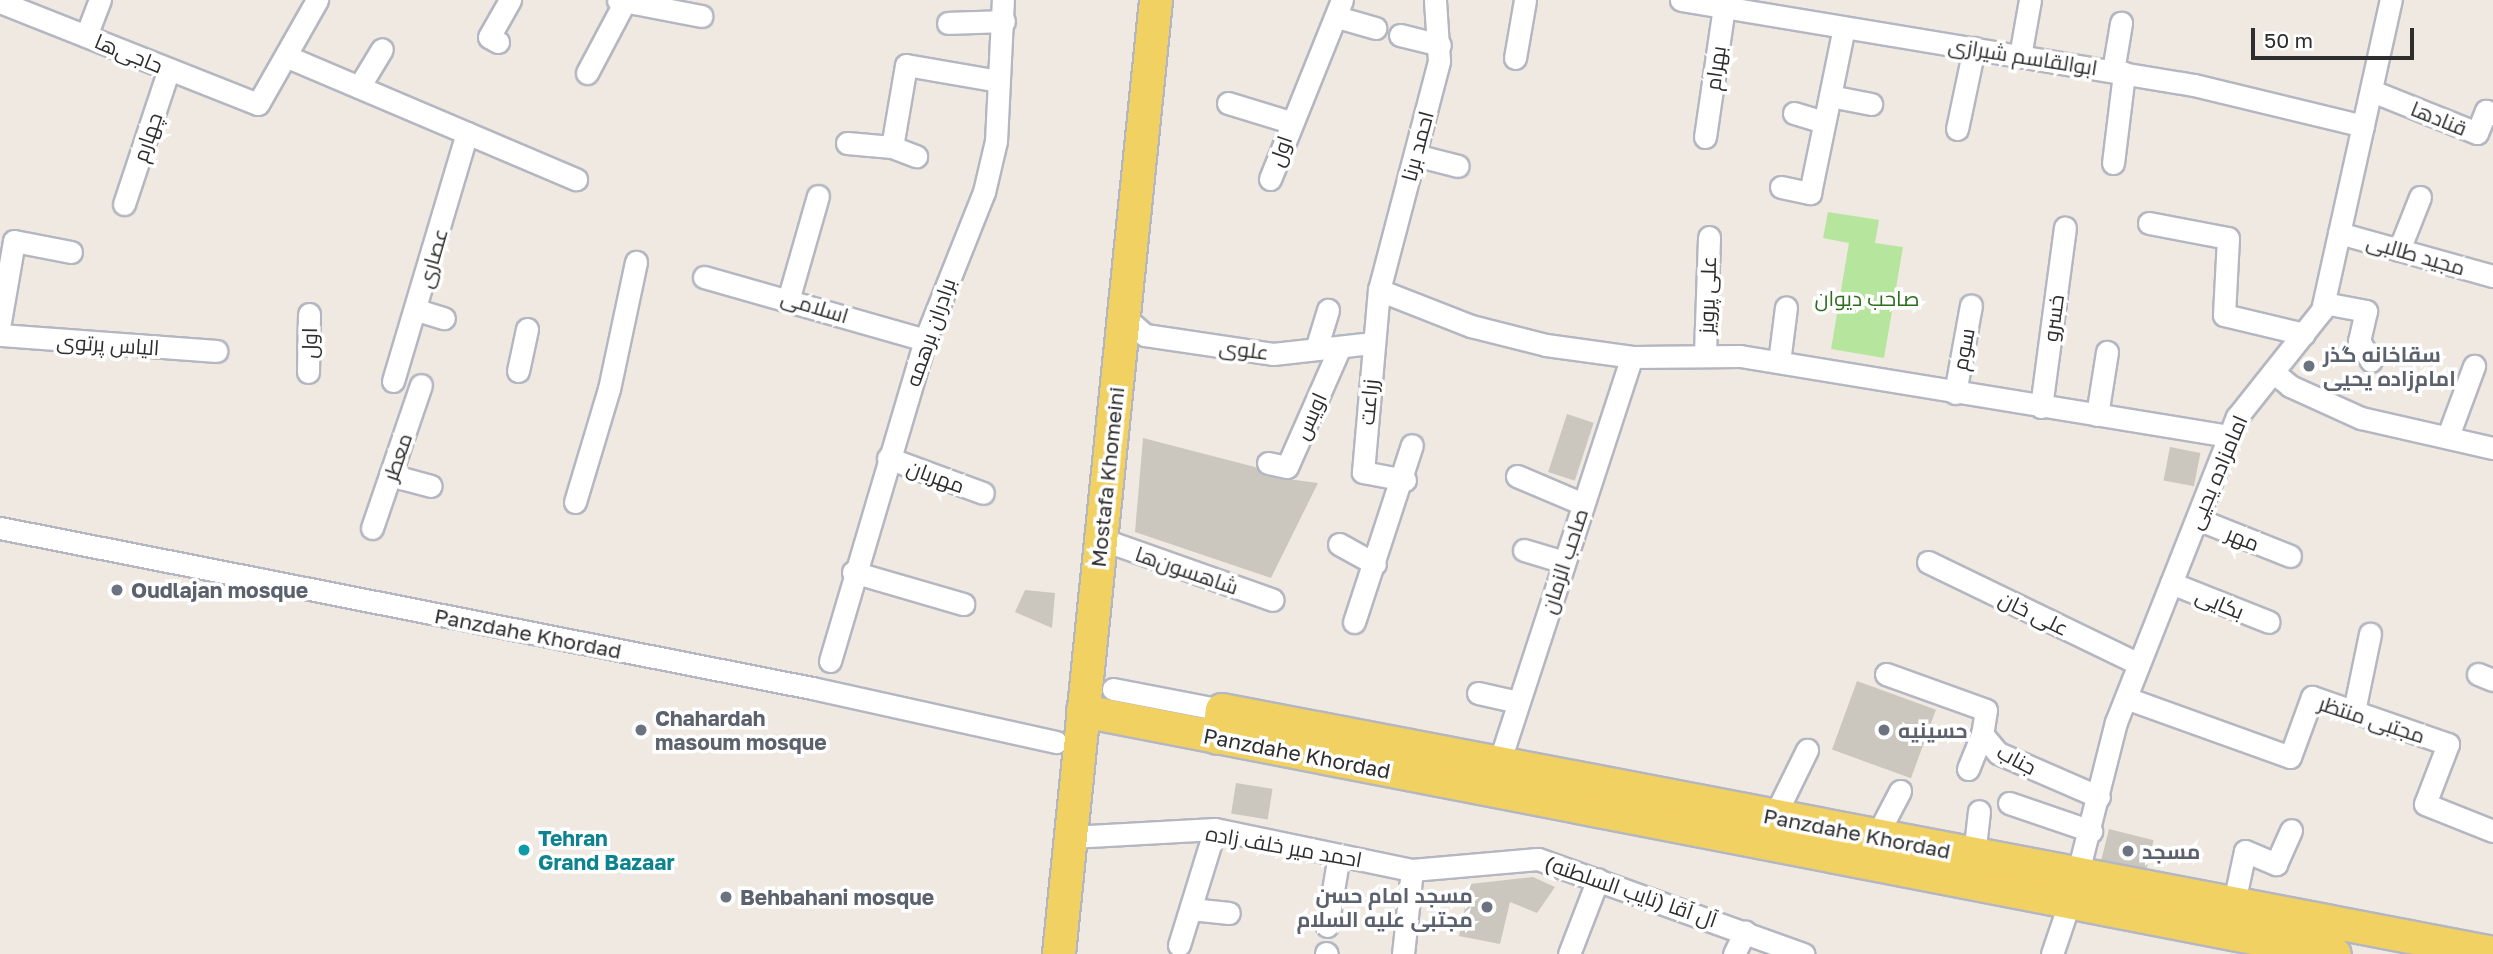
<!DOCTYPE html>
<html>
<head>
<meta charset="utf-8">
<style>
  body { margin:0 }
  #map { position:relative; width:2493px; height:954px; overflow:hidden; background:#efe9e1; font-family:"Golos Text",Cairo,sans-serif }
  div>[style] { position:absolute }
  .green>* { inset:0; background:#b6e59e }
  .building>* { inset:0; background:#cbc7bf; transform-origin:0 0 }
  .roads { filter:drop-shadow(2px 0 #b4b7c1) drop-shadow(-2px 0 #b4b7c1) drop-shadow(0 2px #b4b7c1) drop-shadow(0 -2px #b4b7c1) }
  .street>* { height:21px; margin:-10.5px; padding:0 10.5px; transform-origin:10.5px; border-radius:10.5px; background:#fff }
  .primary>* { height:32px; margin:-16px; padding:0 16px; transform-origin:16px; border-radius:16px; background:#f2d163 }
  .dots>* { width:19px; height:19px; translate:-50% -50%; box-sizing:border-box; border:4px solid #fff; border-radius:50% }
  span { translate:-50% -50%; white-space:nowrap; text-align:center; line-height:1.15; -webkit-text-stroke:7px #fff; paint-order:stroke }
  .street-label { font-size:21px; color:#2e2e2e }
  .park-label { font-size:21px; color:#2c6e1b }
  .worship-label { font-size:21px; color:#5b616d; font-weight:700 }
  .left { translate:0 -50%; text-align:left }
  .right { translate:-100% -50%; text-align:right }
  .culture-label { font-size:21px; color:#0d838f; font-weight:700 }
  .scale { position:absolute; left:2251px; top:28px; width:163px; height:32px; box-sizing:border-box; border:4px solid #2e2e2e; border-top:0; padding-left:9px; font-size:21px; line-height:24px; white-space:nowrap; color:#2e2e2e; -webkit-text-stroke:5px #fff; paint-order:stroke }
</style>
</head>
<body>
<div id="map">
  <div class="green">
    <i style="clip-path:polygon(1828px 212px,1879px 220px,1875px 243px,1903px 247px,1884px 358px,1831px 349px,1849px 243px,1823px 238px)"></i>
  </div>
  <div class="building">
    <i style="left:1567px;top:414px;width:28px;height:61px;rotate:18deg"></i>
    <i style="clip-path:polygon(1143px 438px,1255px 467px,1265px 476px,1318px 483px,1271px 578px,1135px 532px)"></i>
    <i style="left:2170px;top:447px;width:31px;height:34px;rotate:11deg"></i>
    <i style="clip-path:polygon(1025px 590px,1055px 593px,1052px 628px,1015px 612px)"></i>
    <i style="left:1857px;top:681px;width:84px;height:73px;rotate:20deg"></i>
    <i style="left:1236px;top:783px;width:37px;height:31px;rotate:9deg"></i>
    <i style="left:2109px;top:829px;width:46px;height:32px;rotate:14deg"></i>
    <i style="clip-path:polygon(1533px 877px,1555px 887px,1537px 913px,1510px 902px,1500px 944px,1459px 936px,1470px 884px)"></i>
  </div>
  <div class="roads">
    <div class="street">
      <i style="left:618px;top:0;width:85px;rotate:10.9deg"></i>
      <i style="left:1681px;top:0;width:520px;rotate:9.41deg"></i>
      <i style="left:2194px;top:85px;width:174px;rotate:13.6deg"></i>
      <i style="left:0;top:2px;width:277px;rotate:21.6deg"></i>
      <i style="left:258px;top:104px;width:120px;rotate:-60.4deg"></i>
      <i style="left:1337px;top:17px;width:40px;rotate:16deg"></i>
      <i style="left:948px;top:23px;width:56px;rotate:-2deg"></i>
      <i style="left:1400px;top:35px;width:41px;rotate:14deg"></i>
      <i style="left:86px;top:36px;width:39px;rotate:-69deg"></i>
      <i style="left:498px;top:42px;width:10px;rotate:-151deg"></i>
      <i style="left:489px;top:37px;width:43px;rotate:-60.4deg"></i>
      <i style="left:2020px;top:56px;width:57px;rotate:-79.9deg"></i>
      <i style="left:288px;top:57px;width:313px;rotate:23deg"></i>
      <i style="left:1515px;top:58px;width:59px;rotate:-80.2deg"></i>
      <i style="left:2113px;top:71px;width:49px;rotate:-80.5deg"></i>
      <i style="left:587px;top:73px;width:79px;rotate:-62.1deg"></i>
      <i style="left:359px;top:87px;width:44px;rotate:-58.8deg"></i>
      <i style="left:2372px;top:91px;width:113px;rotate:21.8deg"></i>
      <i style="left:2477px;top:133px;width:24px;rotate:-68deg"></i>
      <i style="left:2486px;top:111px;width:8px;rotate:23deg"></i>
      <i style="left:1830px;top:96px;width:42px;rotate:11deg"></i>
      <i style="left:1228px;top:103px;width:65px;rotate:17deg"></i>
      <i style="left:1794px;top:113px;width:31px;rotate:17deg"></i>
      <i style="left:1957px;top:129px;width:83px;rotate:-78.1deg"></i>
      <i style="left:1705px;top:137px;width:138px;rotate:-81.7deg"></i>
      <i style="left:847px;top:143px;width:45px;rotate:5.1deg"></i>
      <i style="left:892px;top:147px;width:83px;rotate:-80.3deg"></i>
      <i style="left:906px;top:65px;width:94px;rotate:9.8deg"></i>
      <i style="left:892px;top:147px;width:26px;rotate:21deg"></i>
      <i style="left:1415px;top:155px;width:44px;rotate:14.3deg"></i>
      <i style="left:2113px;top:163px;width:91px;rotate:-83deg"></i>
      <i style="left:1270px;top:179px;width:193px;rotate:-68.1deg"></i>
      <i style="left:1781px;top:187px;width:30px;rotate:12deg"></i>
      <i style="left:1810px;top:193px;width:169px;rotate:-78.4deg"></i>
      <i style="left:124px;top:204px;width:142px;rotate:-71.6deg"></i>
      <i style="left:2149px;top:223px;width:80px;rotate:10.8deg"></i>
      <i style="left:2228px;top:238px;width:77px;rotate:93deg"></i>
      <i style="left:2224px;top:315px;width:82px;rotate:13.4deg"></i>
      <i style="left:2339px;top:233px;width:160px;rotate:15.6deg"></i>
      <i style="left:2399px;top:250px;width:57px;rotate:-68.4deg"></i>
      <i style="left:704px;top:277px;width:230px;rotate:15.9deg"></i>
      <i style="left:1379px;top:290px;width:99px;rotate:21.4deg"></i>
      <i style="left:1471px;top:326px;width:77px;rotate:14.2deg"></i>
      <i style="left:1546px;top:345px;width:87px;rotate:7.9deg"></i>
      <i style="left:1632px;top:357px;width:108px;rotate:-0.5deg"></i>
      <i style="left:1740px;top:356px;width:496px;rotate:9.3deg"></i>
      <i style="left:789px;top:297px;width:105px;rotate:-74deg"></i>
      <i style="left:2324px;top:303px;width:43px;rotate:10.8deg"></i>
      <i style="left:2366px;top:311px;width:31px;rotate:103deg"></i>
      <i style="left:2359px;top:341px;width:23px;rotate:59deg"></i>
      <i style="left:417px;top:310px;width:28px;rotate:17deg"></i>
      <i style="left:1123px;top:316px;width:29px;rotate:41deg"></i>
      <i style="left:1145px;top:335px;width:129px;rotate:8.4deg"></i>
      <i style="left:1273px;top:354px;width:101px;rotate:-6.3deg"></i>
      <i style="left:0;top:322px;width:82px;rotate:-80.2deg"></i>
      <i style="left:14px;top:241px;width:58px;rotate:10.9deg"></i>
      <i style="left:0;top:335px;width:217px;rotate:4.2deg"></i>
      <i style="left:1316px;top:349px;width:41px;rotate:-72.9deg"></i>
      <i style="left:1705px;top:353px;width:116px;rotate:-88deg"></i>
      <i style="left:1779px;top:362px;width:55px;rotate:-82.7deg"></i>
      <i style="left:518px;top:371px;width:43px;rotate:-77.9deg"></i>
      <i style="left:308px;top:372px;width:58px;rotate:-89deg"></i>
      <i style="left:2273px;top:372px;width:22px;rotate:39deg"></i>
      <i style="left:2290px;top:386px;width:78px;rotate:24.3deg"></i>
      <i style="left:2361px;top:418px;width:135px;rotate:12.8deg"></i>
      <i style="left:393px;top:381px;width:259px;rotate:-73.4deg"></i>
      <i style="left:1955px;top:393px;width:89px;rotate:-79.7deg"></i>
      <i style="left:2041px;top:407px;width:181px;rotate:-82.4deg"></i>
      <i style="left:2097px;top:415px;width:64px;rotate:-81deg"></i>
      <i style="left:2448px;top:436px;width:75px;rotate:-69.6deg"></i>
      <i style="left:888px;top:458px;width:101px;rotate:20.2deg"></i>
      <i style="left:1268px;top:463px;width:19px;rotate:12deg"></i>
      <i style="left:1287px;top:467px;width:131px;rotate:-66.2deg"></i>
      <i style="left:390px;top:475px;width:42px;rotate:15deg"></i>
      <i style="left:1517px;top:476px;width:72px;rotate:23deg"></i>
      <i style="left:1405px;top:480px;width:43px;rotate:-169.2deg"></i>
      <i style="left:1363px;top:472px;width:183px;rotate:-85deg"></i>
      <i style="left:1379px;top:290px;width:237px;rotate:-75.3deg"></i>
      <i style="left:1439px;top:61px;width:61px;rotate:-93.8deg"></i>
      <i style="left:575px;top:502px;width:118px;rotate:-73.3deg"></i>
      <i style="left:609px;top:389px;width:130px;rotate:-78deg"></i>
      <i style="left:2197px;top:519px;width:100px;rotate:21.7deg"></i>
      <i style="left:0;top:528px;width:828px;rotate:11.15deg"></i>
      <i style="left:812px;top:688px;width:250px;rotate:12.5deg"></i>
      <i style="left:372px;top:528px;width:151px;rotate:-71.1deg"></i>
      <i style="left:1101px;top:539px;width:182px;rotate:19.5deg"></i>
      <i style="left:1339px;top:544px;width:41px;rotate:29.1deg"></i>
      <i style="left:1524px;top:550px;width:42px;rotate:16.7deg"></i>
      <i style="left:1928px;top:562px;width:234px;rotate:25.8deg"></i>
      <i style="left:853px;top:572px;width:115px;rotate:16.2deg"></i>
      <i style="left:2171px;top:583px;width:105px;rotate:21.7deg"></i>
      <i style="left:1354px;top:622px;width:186px;rotate:-71.9deg"></i>
      <i style="left:830px;top:661px;width:335px;rotate:-73.5deg"></i>
      <i style="left:925px;top:340px;width:159px;rotate:-68.3deg"></i>
      <i style="left:984px;top:192px;width:52px;rotate:-76.8deg"></i>
      <i style="left:996px;top:141px;width:141px;rotate:-87.2deg"></i>
      <i style="left:1886px;top:674px;width:106px;rotate:19.8deg"></i>
      <i style="left:1986px;top:710px;width:24px;rotate:99deg"></i>
      <i style="left:1982px;top:734px;width:25px;rotate:50deg"></i>
      <i style="left:1998px;top:753px;width:110px;rotate:23.5deg"></i>
      <i style="left:2478px;top:674px;width:16px;rotate:22deg"></i>
      <i style="left:1113px;top:689px;width:111px;rotate:10.9deg"></i>
      <i style="left:1478px;top:693px;width:41px;rotate:12.7deg"></i>
      <i style="left:2126px;top:698px;width:174px;rotate:19.8deg"></i>
      <i style="left:2290px;top:757px;width:64px;rotate:-69.9deg"></i>
      <i style="left:2312px;top:697px;width:144px;rotate:19.1deg"></i>
      <i style="left:2448px;top:744px;width:64px;rotate:111deg"></i>
      <i style="left:2425px;top:804px;width:73px;rotate:21.7deg"></i>
      <i style="left:2354px;top:711px;width:79px;rotate:-78.3deg"></i>
      <i style="left:1498px;top:766px;width:430px;rotate:-71.9deg"></i>
      <i style="left:1968px;top:769px;width:38px;rotate:-68deg"></i>
      <i style="left:2009px;top:803px;width:87px;rotate:18.9deg"></i>
      <i style="left:1774px;top:817px;width:75px;rotate:-63.8deg"></i>
      <i style="left:1071px;top:837px;width:144px;rotate:-3.2deg"></i>
      <i style="left:1215px;top:829px;width:201px;rotate:11.8deg"></i>
      <i style="left:1412px;top:870px;width:126px;rotate:-5deg"></i>
      <i style="left:1538px;top:859px;width:282px;rotate:19.7deg"></i>
      <i style="left:1876px;top:837px;width:52px;rotate:-62.4deg"></i>
      <i style="left:1974px;top:855px;width:44px;rotate:-83.5deg"></i>
      <i style="left:2077px;top:876px;width:159px;rotate:-75.8deg"></i>
      <i style="left:2116px;top:722px;width:328px;rotate:-68.4deg"></i>
      <i style="left:2237px;top:417px;width:137px;rotate:-51.5deg"></i>
      <i style="left:2322px;top:310px;width:318px;rotate:-77.5deg"></i>
      <i style="left:2233px;top:907px;width:57px;rotate:-77.9deg"></i>
      <i style="left:2245px;top:851px;width:34px;rotate:23deg"></i>
      <i style="left:2276px;top:864px;width:37px;rotate:-66deg"></i>
      <i style="left:1191px;top:909px;width:38px;rotate:6deg"></i>
      <i style="left:1327px;top:926px;width:72px;rotate:-80.4deg"></i>
      <i style="left:1179px;top:945px;width:121px;rotate:-72.8deg"></i>
      <i style="left:1326px;top:953px;width:1px;rotate:45deg"></i>
      <i style="left:1403px;top:954px;width:84px;rotate:-83.9deg"></i>
      <i style="left:1569px;top:954px;width:80px;rotate:-68.9deg"></i>
      <i style="left:1734px;top:954px;width:25px;rotate:-64deg"></i>
      <i style="left:2052px;top:954px;width:56px;rotate:-71.2deg"></i>
    </div>
    <div class="primary">
      <i style="left:1083px;top:711px;width:1275px;rotate:10.98deg"></i>
      <i style="left:1218px;top:738px;width:28px;rotate:-82deg"></i>
      <i style="left:1222px;top:710px;width:1294px;rotate:10.82deg"></i>
      <i style="left:1059px;top:954px;width:959px;rotate:-84.19deg"></i>
    </div>
  </div>
  <div class="dots">
    <i style="left:2309px;top:366px;background:#6b7280"></i>
    <i style="left:117px;top:590px;background:#6b7280"></i>
    <i style="left:641px;top:730px;background:#6b7280"></i>
    <i style="left:1884px;top:730px;background:#6b7280"></i>
    <i style="left:524px;top:850px;background:#0f9aa8"></i>
    <i style="left:2128px;top:851px;background:#6b7280"></i>
    <i style="left:726px;top:897px;background:#6b7280"></i>
    <i style="left:1487px;top:907px;background:#6b7280"></i>
  </div>
  <div class="street-label">
    <span style="left:129px;top:53px;rotate:22deg">حاجی‌ها</span>
    <span style="left:2023px;top:56px;rotate:9deg">ابوالقاسم شیرازی</span>
    <span style="left:1715px;top:68px;rotate:-82deg">بهرام</span>
    <span style="left:2439px;top:118px;rotate:22deg">قنادها</span>
    <span style="left:147px;top:137px;rotate:-71deg">چهارم</span>
    <span style="left:1417px;top:146px;rotate:-75deg">احمد برنا</span>
    <span style="left:1280px;top:151px;rotate:-71deg">اول</span>
    <span style="left:2416px;top:254px;rotate:16deg">مجید طالبی</span>
    <span style="left:432px;top:258px;rotate:-74deg">عصاری</span>
    <span style="left:1707px;top:295px;rotate:-88deg">علی پرویز</span>
    <span style="left:815px;top:306px;rotate:17deg">اسلامی</span>
    <span style="left:2053px;top:318px;rotate:-82deg">خسرو</span>
    <span style="left:930px;top:332px;rotate:-71deg">برادران برهمه</span>
    <span style="left:309px;top:343px;rotate:-89deg">اول</span>
    <span style="left:108px;top:344px;rotate:4deg">الیاس پرتوی</span>
    <span style="left:1244px;top:349px;rotate:7deg">علوی</span>
    <span style="left:1963px;top:349px;rotate:-79deg">سوم</span>
    <span style="left:1368px;top:402px;rotate:-85deg">زراعت</span>
    <span style="left:1310px;top:416px;rotate:-66deg">اویس</span>
    <span style="left:397px;top:457px;rotate:-71deg">معطر</span>
    <span style="left:2217px;top:472px;rotate:-67deg">امامزاده یحیی</span>
    <span style="left:936px;top:476px;rotate:20deg">مهربان</span>
    <span style="left:1107px;top:477px;rotate:-84deg">Mostafa Khomeini</span>
    <span style="left:2243px;top:538px;rotate:22deg">مهر</span>
    <span style="left:1564px;top:561px;rotate:-72deg">صاحب الزمان</span>
    <span style="left:1187px;top:570px;rotate:19deg">شاهسون‌ها</span>
    <span style="left:2220px;top:603px;rotate:22deg">بکایی</span>
    <span style="left:2034px;top:613px;rotate:26deg">علی خان</span>
    <span style="left:528px;top:633px;rotate:11deg">Panzdahe Khordad</span>
    <span style="left:2372px;top:719px;rotate:18deg">مجتبی منتظر</span>
    <span style="left:1297px;top:753px;rotate:11deg">Panzdahe Khordad</span>
    <span style="left:2017px;top:759px;rotate:28deg">جناب</span>
    <span style="left:1857px;top:833px;rotate:11deg">Panzdahe Khordad</span>
    <span style="left:1284px;top:846px;rotate:10deg">احمد میر خلف زاده</span>
    <span style="left:1631px;top:891px;rotate:19deg">آل آقا (نایب السلطنه)</span>
  </div>
  <div class="park-label">
    <span style="left:1867px;top:298px">صاحب دیوان</span>
  </div>
  <div class="worship-label">
    <span class="left" style="left:2323px;top:366px">سقاخانه گذر<br>امام‌زاده یحیی</span>
    <span class="left" style="left:131px;top:590px">Oudlajan mosque</span>
    <span class="left" style="left:655px;top:730px">Chahardah<br>masoum mosque</span>
    <span class="left" style="left:1898px;top:730px">حسینیه</span>
    <span class="left" style="left:2142px;top:851px">مسجد</span>
    <span class="right" style="left:1473px;top:907px">مسجد امام حسن<br>مجتبی علیه السلام</span>
    <span class="left" style="left:740px;top:897px">Behbahani mosque</span>
  </div>
  <div class="culture-label">
    <span class="left" style="left:538px;top:850px">Tehran<br>Grand Bazaar</span>
  </div>
  <div class="scale">50 m</div>
</div>
</body>
</html>
